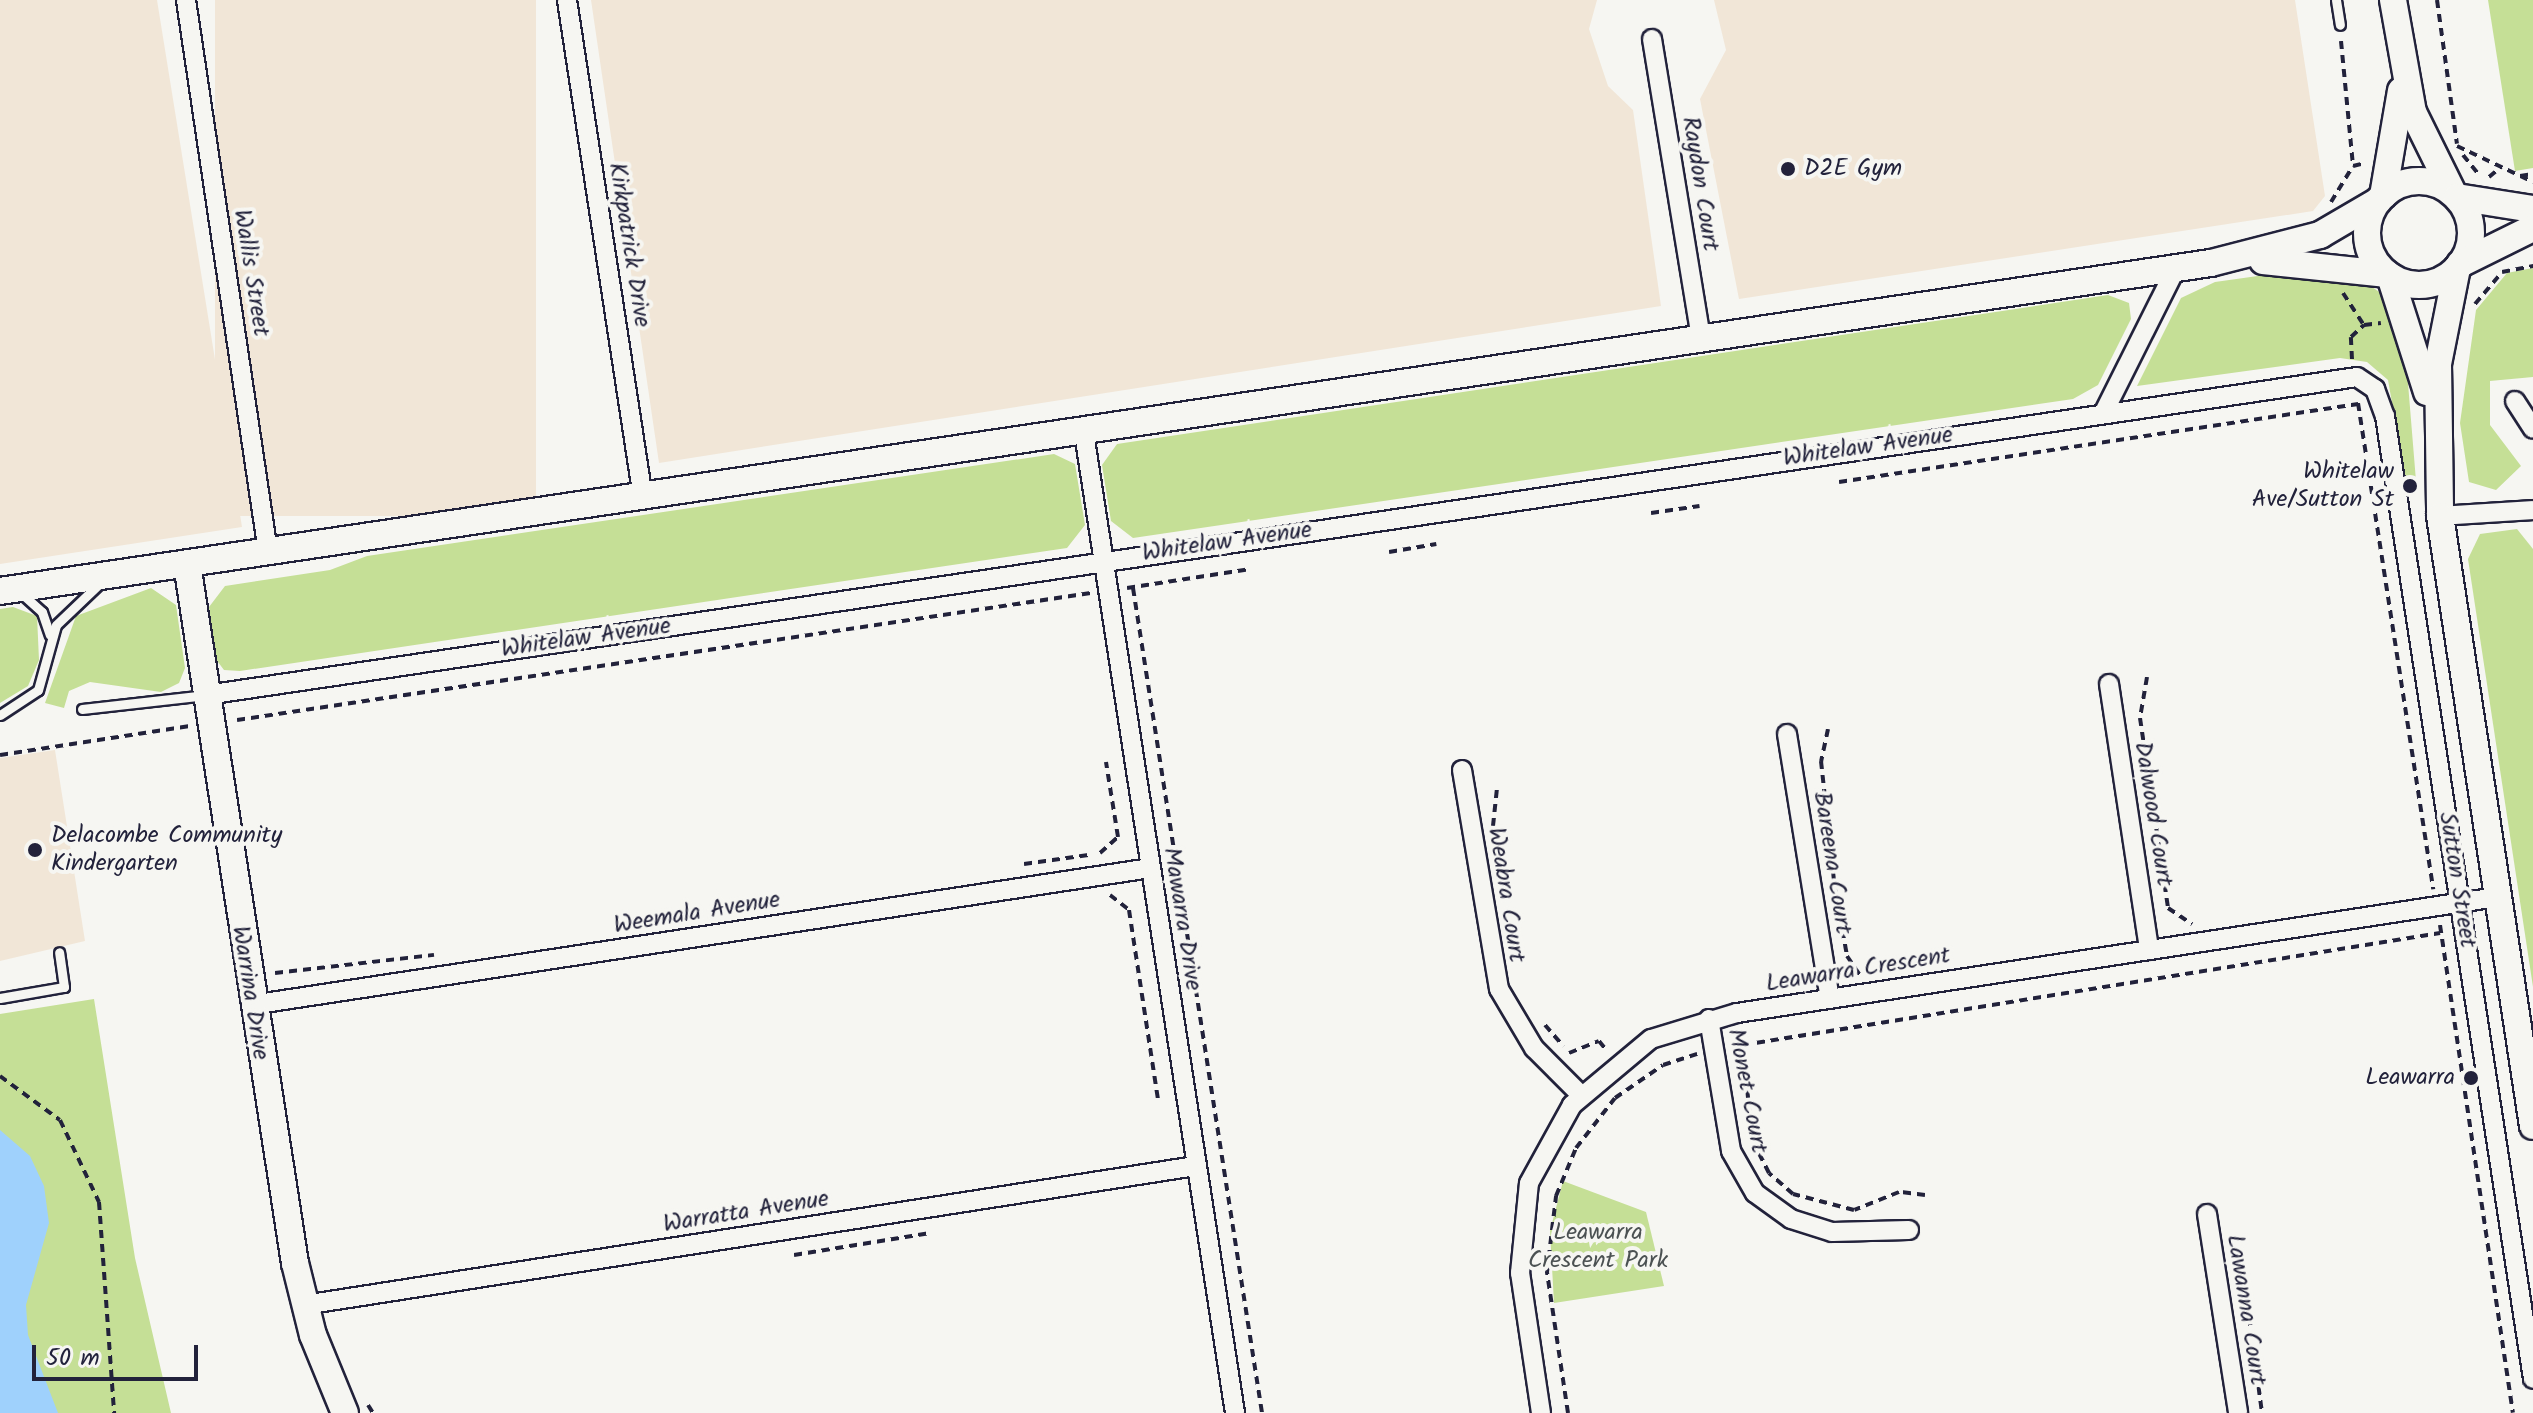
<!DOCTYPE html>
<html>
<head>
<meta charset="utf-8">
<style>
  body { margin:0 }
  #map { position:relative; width:2533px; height:1413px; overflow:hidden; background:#f6f6f2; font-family:Kalam,sans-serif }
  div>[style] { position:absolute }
  .built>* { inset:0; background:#f1e6d7; transform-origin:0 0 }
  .green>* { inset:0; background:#c5df96 }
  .water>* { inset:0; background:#9fd1fc }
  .path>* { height:4px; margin-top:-2px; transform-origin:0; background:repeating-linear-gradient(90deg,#22223b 0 8px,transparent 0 14px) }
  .roads { filter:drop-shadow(2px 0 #22223b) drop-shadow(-2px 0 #22223b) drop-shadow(0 2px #22223b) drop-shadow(0 -2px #22223b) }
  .lane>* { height:9px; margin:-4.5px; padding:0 4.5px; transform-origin:4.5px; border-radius:4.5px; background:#f6f6f2 }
  .street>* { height:18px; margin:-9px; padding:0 9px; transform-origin:9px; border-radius:9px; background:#f6f6f2 }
  .secondary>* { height:26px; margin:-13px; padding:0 13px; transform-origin:13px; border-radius:13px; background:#f6f6f2 }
  .secondary>.ring { margin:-13px; padding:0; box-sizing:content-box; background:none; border:26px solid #f6f6f2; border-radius:50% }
  .dots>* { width:22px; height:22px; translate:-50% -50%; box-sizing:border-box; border:4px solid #f6f6f2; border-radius:50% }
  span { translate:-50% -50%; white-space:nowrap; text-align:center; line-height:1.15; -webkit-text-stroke:8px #f6f6f2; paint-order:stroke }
  .poi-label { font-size:24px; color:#22223b }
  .left { translate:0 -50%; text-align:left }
  .right { translate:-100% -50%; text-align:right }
  .street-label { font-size:24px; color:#22223b }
  .park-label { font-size:24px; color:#4b5152 }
  .scale { position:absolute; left:32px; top:1345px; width:166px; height:36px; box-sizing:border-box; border:4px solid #22223b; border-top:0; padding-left:10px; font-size:24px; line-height:28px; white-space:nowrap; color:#22223b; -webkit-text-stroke:6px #f6f6f2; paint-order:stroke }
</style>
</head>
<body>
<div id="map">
  <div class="built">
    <i style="clip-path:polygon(0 0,157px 0,242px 527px,0 564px)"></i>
    <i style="left:215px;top:0;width:321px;height:516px"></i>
    <i style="clip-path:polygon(591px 0,1597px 0,1589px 29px,1608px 86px,1633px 110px,1661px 306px,659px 463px)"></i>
    <i style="clip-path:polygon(1714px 0,2295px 0,2325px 196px,2313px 211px,1739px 299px,1700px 99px,1726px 50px)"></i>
    <i style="clip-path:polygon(55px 750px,85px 941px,0 961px,0 758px)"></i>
  </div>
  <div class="green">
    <i style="clip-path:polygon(2488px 0,2533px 0,2533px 168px,2515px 171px)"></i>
    <i style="clip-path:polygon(2533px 268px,2533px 377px,2490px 381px,2490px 425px,2521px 466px,2496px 490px,2469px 482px,2460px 423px,2476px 310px,2507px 273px)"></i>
    <i style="clip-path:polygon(2279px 273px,2364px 281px,2386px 297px,2407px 371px,2416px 481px,2406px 482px,2388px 380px,2367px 362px,2340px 358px,2137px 386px,2181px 298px,2215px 282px)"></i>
    <i style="clip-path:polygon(2108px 295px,2129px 303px,2131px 319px,2098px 385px,2073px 399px,1133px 538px,1111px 521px,1102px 465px,1117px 444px)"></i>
    <i style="clip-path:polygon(1054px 454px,1075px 464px,1085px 525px,1067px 548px,240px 671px,224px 670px,215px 658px,209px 607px,225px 586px,330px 570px,367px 556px)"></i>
    <i style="clip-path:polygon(2517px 529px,2533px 549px,2533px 987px,2468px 559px,2480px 534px)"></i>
    <i style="clip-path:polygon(151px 588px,176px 605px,185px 668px,179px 683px,161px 692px,90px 682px,69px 691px,64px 708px,45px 703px,76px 616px)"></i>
    <i style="clip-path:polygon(13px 607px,37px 616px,39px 660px,28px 686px,0 703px,0 609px)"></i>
    <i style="clip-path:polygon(94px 999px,135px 1258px,171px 1413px,0 1413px,0 1014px)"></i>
    <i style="clip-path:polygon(1563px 1181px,1646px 1212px,1664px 1286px,1554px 1303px,1550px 1231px)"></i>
  </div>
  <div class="water">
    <i style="clip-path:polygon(0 1130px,30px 1156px,44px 1186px,49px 1223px,26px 1305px,28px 1335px,58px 1413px,0 1413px)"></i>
  </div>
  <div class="path">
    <i style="left:2437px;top:0;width:145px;rotate:82.1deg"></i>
    <i style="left:2341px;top:41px;width:126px;rotate:84.5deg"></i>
    <i style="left:2457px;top:146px;width:84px;rotate:25.3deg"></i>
    <i style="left:2463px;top:155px;width:27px;rotate:51deg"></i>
    <i style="left:2520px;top:176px;width:13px;rotate:-9deg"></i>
    <i style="left:2489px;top:177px;width:16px;rotate:-40deg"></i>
    <i style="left:2331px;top:202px;width:42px;rotate:-58.6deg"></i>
    <i style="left:2353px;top:166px;width:12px;rotate:-14deg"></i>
    <i style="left:2343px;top:293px;width:38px;rotate:57deg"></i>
    <i style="left:2364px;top:325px;width:17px;rotate:-7deg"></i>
    <i style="left:2475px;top:304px;width:42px;rotate:-49.8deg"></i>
    <i style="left:2502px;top:272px;width:32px;rotate:-11deg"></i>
    <i style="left:2352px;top:359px;width:22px;rotate:-93deg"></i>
    <i style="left:2351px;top:337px;width:18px;rotate:-43deg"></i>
    <i style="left:2358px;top:403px;width:492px;rotate:81.2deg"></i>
    <i style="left:1839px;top:482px;width:525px;rotate:-8.55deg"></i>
    <i style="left:1651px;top:513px;width:49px;rotate:-8.3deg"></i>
    <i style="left:1389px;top:552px;width:48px;rotate:-9.7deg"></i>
    <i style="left:1127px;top:588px;width:125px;rotate:-8.7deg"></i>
    <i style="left:1133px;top:588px;width:835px;rotate:81.11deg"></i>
    <i style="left:2147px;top:677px;width:42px;rotate:99.7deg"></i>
    <i style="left:2140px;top:718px;width:192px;rotate:81.6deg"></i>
    <i style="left:2168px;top:908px;width:29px;rotate:34deg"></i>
    <i style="left:237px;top:720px;width:863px;rotate:-8.46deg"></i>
    <i style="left:1828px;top:729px;width:33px;rotate:102deg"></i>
    <i style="left:1821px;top:761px;width:129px;rotate:83.8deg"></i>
    <i style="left:1835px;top:889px;width:68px;rotate:79.8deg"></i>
    <i style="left:1847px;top:956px;width:23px;rotate:56deg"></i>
    <i style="left:0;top:755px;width:192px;rotate:-8.7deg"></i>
    <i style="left:1493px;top:826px;width:37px;rotate:-84deg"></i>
    <i style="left:1100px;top:853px;width:24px;rotate:-42deg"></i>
    <i style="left:1118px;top:837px;width:76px;rotate:-99.1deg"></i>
    <i style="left:1024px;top:864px;width:65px;rotate:-8deg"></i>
    <i style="left:1110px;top:895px;width:24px;rotate:38deg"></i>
    <i style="left:1129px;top:910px;width:192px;rotate:81.3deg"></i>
    <i style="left:2440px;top:925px;width:493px;rotate:81.5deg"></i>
    <i style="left:275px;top:973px;width:160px;rotate:-6.5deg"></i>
    <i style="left:1545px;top:1025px;width:28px;rotate:49deg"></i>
    <i style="left:1569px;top:1053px;width:32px;rotate:-22deg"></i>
    <i style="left:1599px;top:1041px;width:13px;rotate:51deg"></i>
    <i style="left:0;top:1076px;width:74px;rotate:36.3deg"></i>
    <i style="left:60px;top:1120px;width:91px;rotate:64.6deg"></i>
    <i style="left:99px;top:1202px;width:212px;rotate:85.9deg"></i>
    <i style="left:1925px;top:1195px;width:26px;rotate:-173deg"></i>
    <i style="left:1899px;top:1192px;width:48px;rotate:158.2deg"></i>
    <i style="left:1854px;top:1210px;width:63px;rotate:-165.3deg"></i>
    <i style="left:1793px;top:1194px;width:32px;rotate:-139deg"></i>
    <i style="left:1769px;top:1173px;width:37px;rotate:-117deg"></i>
    <i style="left:1752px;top:1140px;width:95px;rotate:-95.4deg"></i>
    <i style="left:1743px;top:1045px;width:706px;rotate:-9.13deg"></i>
    <i style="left:2240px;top:1248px;width:166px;rotate:82.4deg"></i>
    <i style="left:794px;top:1255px;width:138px;rotate:-9.2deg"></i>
    <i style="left:368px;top:1405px;width:9px;rotate:58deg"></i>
    <i style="left:1568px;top:1413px;width:143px;rotate:-98.5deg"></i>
    <i style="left:1547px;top:1272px;width:77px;rotate:-83.2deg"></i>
    <i style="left:1556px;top:1196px;width:52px;rotate:-67.4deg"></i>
    <i style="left:1576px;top:1148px;width:63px;rotate:-52deg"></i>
    <i style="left:1615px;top:1098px;width:58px;rotate:-34.5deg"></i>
    <i style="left:1663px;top:1065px;width:36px;rotate:-18deg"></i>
  </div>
  <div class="roads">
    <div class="lane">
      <i style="left:2336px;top:0;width:25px;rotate:81deg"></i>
      <i style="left:21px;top:593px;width:28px;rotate:42deg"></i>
      <i style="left:42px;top:612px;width:24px;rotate:71deg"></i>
      <i style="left:82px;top:709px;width:125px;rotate:-6.4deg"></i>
      <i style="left:0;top:715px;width:45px;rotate:-33.3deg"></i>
      <i style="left:38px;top:690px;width:67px;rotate:-74.5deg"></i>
      <i style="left:56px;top:625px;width:59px;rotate:-43.6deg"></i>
      <i style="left:0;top:998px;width:65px;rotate:-9.8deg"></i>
      <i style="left:64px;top:987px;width:35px;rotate:-98deg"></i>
    </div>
    <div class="street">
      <i style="left:186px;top:0;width:558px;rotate:81.55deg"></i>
      <i style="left:567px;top:0;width:504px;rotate:81.32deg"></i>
      <i style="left:1652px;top:39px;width:302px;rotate:80.7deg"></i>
      <i style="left:2515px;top:401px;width:33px;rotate:57deg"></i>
      <i style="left:2104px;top:412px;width:161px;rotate:-63.4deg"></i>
      <i style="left:1084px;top:433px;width:992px;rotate:81.24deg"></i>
      <i style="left:2440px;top:516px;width:93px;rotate:-3.7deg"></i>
      <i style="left:2109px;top:684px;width:269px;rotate:81.4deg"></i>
      <i style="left:206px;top:695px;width:2174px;rotate:-8.41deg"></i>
      <i style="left:2357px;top:377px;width:22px;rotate:34deg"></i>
      <i style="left:2375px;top:389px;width:29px;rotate:70deg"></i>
      <i style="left:2385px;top:416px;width:974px;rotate:81.26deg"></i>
      <i style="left:1787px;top:734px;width:268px;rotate:80.8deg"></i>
      <i style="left:1462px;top:770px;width:222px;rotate:80.4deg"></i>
      <i style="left:1499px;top:989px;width:69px;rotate:59.3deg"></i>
      <i style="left:1534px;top:1048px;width:66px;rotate:45deg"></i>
      <i style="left:251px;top:1005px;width:909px;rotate:-8.66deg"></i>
      <i style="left:1709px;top:1019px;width:134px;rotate:80.5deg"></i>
      <i style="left:1731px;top:1151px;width:48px;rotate:60.3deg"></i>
      <i style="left:1755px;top:1193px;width:44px;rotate:35.8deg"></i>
      <i style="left:1791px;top:1219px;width:43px;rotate:17.6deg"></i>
      <i style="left:1832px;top:1232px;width:77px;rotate:-1.5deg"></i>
      <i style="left:2207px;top:1214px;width:201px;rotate:81.1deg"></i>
      <i style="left:304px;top:1305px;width:903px;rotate:-8.86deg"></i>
      <i style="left:1541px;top:1413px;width:142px;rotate:-98.5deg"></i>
      <i style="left:1520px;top:1273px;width:90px;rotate:-84.3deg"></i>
      <i style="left:1529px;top:1183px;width:89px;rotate:-61.1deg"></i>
      <i style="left:1572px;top:1105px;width:103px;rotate:-39.9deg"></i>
      <i style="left:1651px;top:1039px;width:90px;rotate:-16.8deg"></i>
      <i style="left:1737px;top:1013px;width:769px;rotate:-8.68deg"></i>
    </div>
    <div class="secondary">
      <i style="left:2393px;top:0;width:114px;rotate:79.9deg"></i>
      <i style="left:2413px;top:112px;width:90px;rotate:63.7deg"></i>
      <i class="ring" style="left:2367px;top:181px;width:78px;height:78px"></i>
      <i style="left:2383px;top:196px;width:107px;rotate:-80.3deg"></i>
      <i style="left:2457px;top:197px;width:77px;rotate:9deg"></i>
      <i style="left:2263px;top:261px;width:125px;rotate:6deg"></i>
      <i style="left:2460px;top:264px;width:81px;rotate:-26.3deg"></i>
      <i style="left:2457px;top:268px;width:98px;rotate:101.2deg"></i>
      <i style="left:2438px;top:364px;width:152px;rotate:89.2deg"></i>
      <i style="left:2440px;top:516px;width:617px;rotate:81.33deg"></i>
      <i style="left:2390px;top:276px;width:122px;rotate:72.3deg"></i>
      <i style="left:187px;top:564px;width:707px;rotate:81.22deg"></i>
      <i style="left:295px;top:1263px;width:74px;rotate:76deg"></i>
      <i style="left:313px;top:1335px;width:84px;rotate:67.7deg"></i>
      <i style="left:0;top:591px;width:2235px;rotate:-8.44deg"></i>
      <i style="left:2211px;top:263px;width:113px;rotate:-14.4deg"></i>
      <i style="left:2320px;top:235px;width:67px;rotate:-30.4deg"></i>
    </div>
  </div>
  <div class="dots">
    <i style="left:1788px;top:169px;background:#22223b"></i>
    <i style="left:2410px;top:486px;background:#22223b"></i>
    <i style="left:35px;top:850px;background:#22223b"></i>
    <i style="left:2471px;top:1078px;background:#22223b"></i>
  </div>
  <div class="poi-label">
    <span class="left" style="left:1804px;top:169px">D2E Gym</span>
    <span class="right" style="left:2394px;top:486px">Whitelaw<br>Ave/Sutton St</span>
    <span class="left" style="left:51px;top:850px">Delacombe Community<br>Kindergarten</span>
    <span class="right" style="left:2455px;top:1078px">Leawarra</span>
  </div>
  <div class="street-label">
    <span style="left:1700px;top:184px;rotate:81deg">Raydon Court</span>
    <span style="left:629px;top:245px;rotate:81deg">Kirkpatrick Drive</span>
    <span style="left:251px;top:273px;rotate:81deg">Wallis Street</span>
    <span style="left:1868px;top:447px;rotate:-8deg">Whitelaw Avenue</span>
    <span style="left:1227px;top:542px;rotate:-8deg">Whitelaw Avenue</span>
    <span style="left:586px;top:638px;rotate:-8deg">Whitelaw Avenue</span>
    <span style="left:2153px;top:814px;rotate:81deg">Dalwood Court</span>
    <span style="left:1832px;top:863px;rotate:81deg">Bareena Court</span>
    <span style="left:2457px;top:880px;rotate:81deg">Sutton Street</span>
    <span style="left:1506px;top:895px;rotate:81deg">Weabra Court</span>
    <span style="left:697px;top:913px;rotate:-9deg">Weemala Avenue</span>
    <span style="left:1182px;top:919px;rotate:81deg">Mawarra Drive</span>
    <span style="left:1858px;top:970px;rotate:-9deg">Leawarra Crescent</span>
    <span style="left:250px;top:993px;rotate:81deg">Warrina Drive</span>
    <span style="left:1747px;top:1091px;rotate:79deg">Monet Court</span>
    <span style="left:746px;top:1212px;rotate:-9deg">Warratta Avenue</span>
    <span style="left:2246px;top:1310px;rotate:81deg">Lawanna Court</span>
  </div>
  <div class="park-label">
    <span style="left:1598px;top:1247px">Leawarra<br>Crescent Park</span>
  </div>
  <div class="scale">50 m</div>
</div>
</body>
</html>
